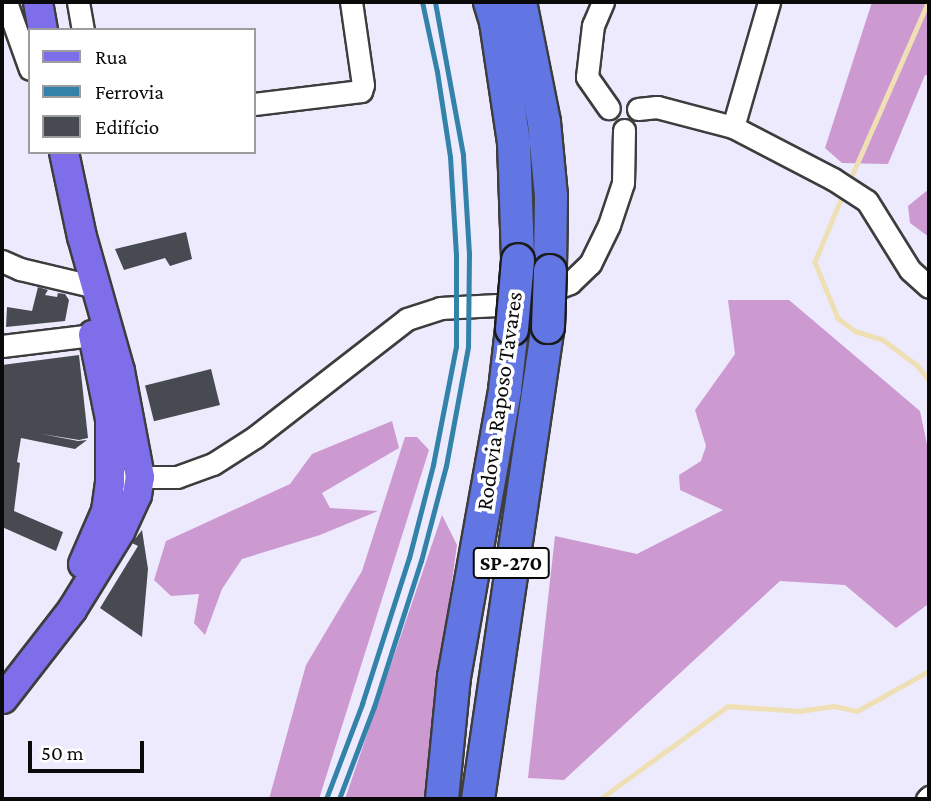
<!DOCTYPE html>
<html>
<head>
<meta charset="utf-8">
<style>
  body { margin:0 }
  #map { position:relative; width:931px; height:801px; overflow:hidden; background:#edeafd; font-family:"Crimson Pro",serif }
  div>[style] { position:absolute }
  .forest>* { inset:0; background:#cd99d1 }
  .stream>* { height:4.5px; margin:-2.25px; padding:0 2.25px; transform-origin:2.25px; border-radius:2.25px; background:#eee0b4 }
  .building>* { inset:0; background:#484a51; transform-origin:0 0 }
  .roads { filter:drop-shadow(2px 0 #3d3d3d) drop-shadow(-2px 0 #3d3d3d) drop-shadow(0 2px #3d3d3d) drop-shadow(0 -2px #3d3d3d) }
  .minor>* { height:21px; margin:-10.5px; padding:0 10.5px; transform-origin:10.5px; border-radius:10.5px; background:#fff }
  .major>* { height:28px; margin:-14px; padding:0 14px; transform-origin:14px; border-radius:14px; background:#7e6ee9 }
  .highway>* { height:32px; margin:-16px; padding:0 16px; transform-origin:16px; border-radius:16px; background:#6176e3 }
  .rail>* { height:4.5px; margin:-2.25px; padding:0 2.25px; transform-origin:2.25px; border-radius:2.25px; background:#3382a9 }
  .bridges { filter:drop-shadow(2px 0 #1b1b1b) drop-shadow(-2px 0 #1b1b1b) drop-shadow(0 2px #1b1b1b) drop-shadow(0 -2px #1b1b1b) }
  .highway-bridge>* { height:32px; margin:-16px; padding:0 16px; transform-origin:16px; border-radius:16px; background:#6176e3 }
  span { translate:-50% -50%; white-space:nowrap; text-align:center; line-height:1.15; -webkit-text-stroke:7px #fff; paint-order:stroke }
  .shield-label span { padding:2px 5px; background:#fff; border:2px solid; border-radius:5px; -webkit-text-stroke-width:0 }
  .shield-label { font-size:21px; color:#0a0a0a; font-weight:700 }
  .street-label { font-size:23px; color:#0a0a0a }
  .frame { position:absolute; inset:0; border:4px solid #0a0a0a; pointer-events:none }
  .legend { position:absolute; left:28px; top:28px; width:228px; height:126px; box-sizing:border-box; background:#fff; border:2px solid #9d9d9d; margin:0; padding:9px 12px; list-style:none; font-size:21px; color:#0a0a0a }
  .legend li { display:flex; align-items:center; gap:14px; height:35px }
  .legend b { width:35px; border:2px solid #9d9d9d }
  .scale { position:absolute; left:28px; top:741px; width:116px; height:32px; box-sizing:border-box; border:4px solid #0a0a0a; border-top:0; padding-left:9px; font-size:21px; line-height:24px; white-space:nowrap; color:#0a0a0a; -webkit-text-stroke:5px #fff; paint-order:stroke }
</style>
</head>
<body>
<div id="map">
  <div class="forest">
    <i style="clip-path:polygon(872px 2px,929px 2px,929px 76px,925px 75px,888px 164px,842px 163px,825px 148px)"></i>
    <i style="clip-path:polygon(929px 189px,929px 237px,910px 223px,908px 206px)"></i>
    <i style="clip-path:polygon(728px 300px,789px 300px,920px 411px,929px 454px,927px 605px,896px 628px,845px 585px,780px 581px,564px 780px,528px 778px,555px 536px,637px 554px,723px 510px,680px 490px,679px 475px,701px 461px,706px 446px,695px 410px,735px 354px)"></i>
    <i style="clip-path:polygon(392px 421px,399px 448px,322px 493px,330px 508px,378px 511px,320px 535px,242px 559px,222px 589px,205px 635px,194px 623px,199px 594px,171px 596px,154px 580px,166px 541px,290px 484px,312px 454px)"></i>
    <i style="clip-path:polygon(405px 437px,417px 437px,429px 450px,319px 799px,269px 799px,306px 665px,362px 571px)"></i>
    <i style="clip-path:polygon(442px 515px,457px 545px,434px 711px,426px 799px,345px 799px)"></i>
  </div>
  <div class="stream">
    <i style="left:849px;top:182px;width:197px;rotate:-66.3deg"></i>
    <i style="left:844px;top:193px;width:75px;rotate:112.8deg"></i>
    <i style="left:815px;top:262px;width:61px;rotate:67.7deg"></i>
    <i style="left:838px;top:318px;width:21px;rotate:37deg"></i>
    <i style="left:855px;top:331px;width:28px;rotate:17deg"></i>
    <i style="left:882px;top:339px;width:44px;rotate:36.6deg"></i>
    <i style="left:917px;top:365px;width:19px;rotate:51deg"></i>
    <i style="left:600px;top:799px;width:158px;rotate:-36deg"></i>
    <i style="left:728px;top:706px;width:71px;rotate:4deg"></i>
    <i style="left:799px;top:711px;width:35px;rotate:-8deg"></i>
    <i style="left:834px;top:706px;width:24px;rotate:12deg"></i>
    <i style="left:857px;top:711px;width:82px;rotate:-29.1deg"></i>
  </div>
  <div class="building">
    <i style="clip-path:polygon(186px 232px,192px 259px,170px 266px,165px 258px,124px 270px,115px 249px)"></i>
    <i style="clip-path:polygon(38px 287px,48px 290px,45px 295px,57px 297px,58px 293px,65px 294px,69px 300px,65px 321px,6px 327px,7px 307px,32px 311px)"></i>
    <i style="clip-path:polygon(79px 355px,88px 438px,79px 440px,42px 434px,78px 441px,87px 440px,75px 449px,21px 438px,17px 462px,20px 463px,14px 511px,63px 532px,56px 551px,2px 527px,2px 365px)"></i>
    <i style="left:211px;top:369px;width:37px;height:68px;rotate:76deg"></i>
    <i style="clip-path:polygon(142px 530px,148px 569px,142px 637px,100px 608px,138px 546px,132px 543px)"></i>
  </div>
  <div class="roads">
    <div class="minor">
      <i style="left:6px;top:2px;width:71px;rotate:70.3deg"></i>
      <i style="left:78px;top:2px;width:28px;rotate:80deg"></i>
      <i style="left:603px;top:2px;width:25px;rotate:113deg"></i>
      <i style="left:593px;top:25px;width:52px;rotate:96.6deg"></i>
      <i style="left:587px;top:77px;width:38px;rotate:55deg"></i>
      <i style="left:254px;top:104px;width:108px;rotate:-6.9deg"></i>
      <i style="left:361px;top:91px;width:6px;rotate:-72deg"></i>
      <i style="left:363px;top:85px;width:84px;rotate:-98.2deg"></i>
      <i style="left:638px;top:109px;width:19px;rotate:-6deg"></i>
      <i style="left:657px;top:107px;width:79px;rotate:14.7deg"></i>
      <i style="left:733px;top:127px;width:113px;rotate:27.5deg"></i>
      <i style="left:833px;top:179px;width:40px;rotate:32.9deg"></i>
      <i style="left:867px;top:201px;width:81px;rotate:58.1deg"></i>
      <i style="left:910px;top:270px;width:25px;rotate:42deg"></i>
      <i style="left:733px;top:127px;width:130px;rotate:-73.9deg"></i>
      <i style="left:2px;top:261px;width:20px;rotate:24deg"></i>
      <i style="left:20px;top:269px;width:78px;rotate:13.3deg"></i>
      <i style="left:2px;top:346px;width:92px;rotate:-6.9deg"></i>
      <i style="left:110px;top:483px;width:31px;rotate:-11deg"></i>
      <i style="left:140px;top:477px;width:37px"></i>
      <i style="left:177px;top:477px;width:38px;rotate:-20deg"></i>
      <i style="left:213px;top:464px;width:50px;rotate:-32.7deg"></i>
      <i style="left:255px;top:437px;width:192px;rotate:-37.8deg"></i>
      <i style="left:407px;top:319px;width:35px;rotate:-18deg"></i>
      <i style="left:440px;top:308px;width:77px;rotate:-3deg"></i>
      <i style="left:517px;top:304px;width:57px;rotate:-21.6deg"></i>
      <i style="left:570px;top:283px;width:28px;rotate:-44deg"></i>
      <i style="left:590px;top:264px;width:43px;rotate:-64deg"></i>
      <i style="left:609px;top:225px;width:44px;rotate:-71.6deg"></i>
      <i style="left:623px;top:183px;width:53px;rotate:-88.9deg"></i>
      <i style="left:927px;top:799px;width:3px;rotate:-45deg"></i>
    </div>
    <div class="major">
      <i style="left:38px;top:2px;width:28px;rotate:80deg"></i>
      <i style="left:83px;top:564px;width:58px;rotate:-66.5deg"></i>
      <i style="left:106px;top:511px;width:28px;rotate:-82deg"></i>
      <i style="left:110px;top:483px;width:64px;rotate:-90deg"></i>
      <i style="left:110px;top:419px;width:86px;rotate:-101.4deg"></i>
      <i style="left:3px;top:699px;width:113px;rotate:-52.2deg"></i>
      <i style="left:72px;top:610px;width:92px;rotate:-58.4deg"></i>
      <i style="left:120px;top:532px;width:41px;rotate:-65.3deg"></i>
      <i style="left:137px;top:495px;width:18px;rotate:-81deg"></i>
      <i style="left:140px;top:477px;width:108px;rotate:-100.7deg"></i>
      <i style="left:120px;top:371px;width:139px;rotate:-105.8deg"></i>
      <i style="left:82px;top:237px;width:87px;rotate:-102deg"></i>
    </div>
    <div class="highway">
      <i style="left:490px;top:2px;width:21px;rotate:73deg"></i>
      <i style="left:496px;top:22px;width:122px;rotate:81.5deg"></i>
      <i style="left:514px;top:143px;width:117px;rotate:88deg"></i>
      <i style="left:520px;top:2px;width:122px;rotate:78.7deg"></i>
      <i style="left:544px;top:122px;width:74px;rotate:84.6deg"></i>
      <i style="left:551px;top:196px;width:75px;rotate:90.8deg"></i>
      <i style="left:442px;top:799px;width:123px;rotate:-84.4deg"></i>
      <i style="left:454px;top:677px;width:291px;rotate:-79.9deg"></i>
      <i style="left:505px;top:390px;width:61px;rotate:-83.5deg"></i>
      <i style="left:478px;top:799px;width:477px;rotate:-81.6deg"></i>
    </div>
  </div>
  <div class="rail">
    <i style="left:326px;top:799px;width:102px;rotate:-69.2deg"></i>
    <i style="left:362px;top:704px;width:153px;rotate:-72.2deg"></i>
    <i style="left:409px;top:558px;width:96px;rotate:-75.5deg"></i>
    <i style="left:433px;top:465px;width:120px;rotate:-79deg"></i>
    <i style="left:456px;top:347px;width:92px;rotate:-90deg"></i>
    <i style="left:456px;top:255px;width:98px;rotate:-93.5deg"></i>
    <i style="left:450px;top:157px;width:86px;rotate:-98.7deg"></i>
    <i style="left:437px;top:72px;width:72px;rotate:-102.1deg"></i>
    <i style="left:339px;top:799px;width:98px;rotate:-69.2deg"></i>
    <i style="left:374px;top:707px;width:153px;rotate:-72.2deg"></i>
    <i style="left:421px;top:561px;width:98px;rotate:-75.3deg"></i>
    <i style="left:446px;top:466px;width:121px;rotate:-79.5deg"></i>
    <i style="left:468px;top:347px;width:93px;rotate:-89.4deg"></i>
    <i style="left:469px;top:254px;width:99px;rotate:-93.5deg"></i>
    <i style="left:463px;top:155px;width:156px;rotate:-100.4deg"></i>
  </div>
  <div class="bridges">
    <div class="highway-bridge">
      <i style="left:548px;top:327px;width:56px;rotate:-88deg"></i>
      <i style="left:512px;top:329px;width:69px;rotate:-85deg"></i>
    </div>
  </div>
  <div class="shield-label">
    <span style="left:511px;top:563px">SP-270</span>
  </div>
  <div class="street-label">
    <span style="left:499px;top:401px;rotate:-82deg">Rodovia Raposo Tavares</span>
  </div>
  <div class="frame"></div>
  <ul class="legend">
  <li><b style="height:9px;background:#7e6ee9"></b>Rua</li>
  <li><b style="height:9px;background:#3382a9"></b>Ferrovia</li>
  <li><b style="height:19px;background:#484a51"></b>Edifício</li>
  </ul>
  <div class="scale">50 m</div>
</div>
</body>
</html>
